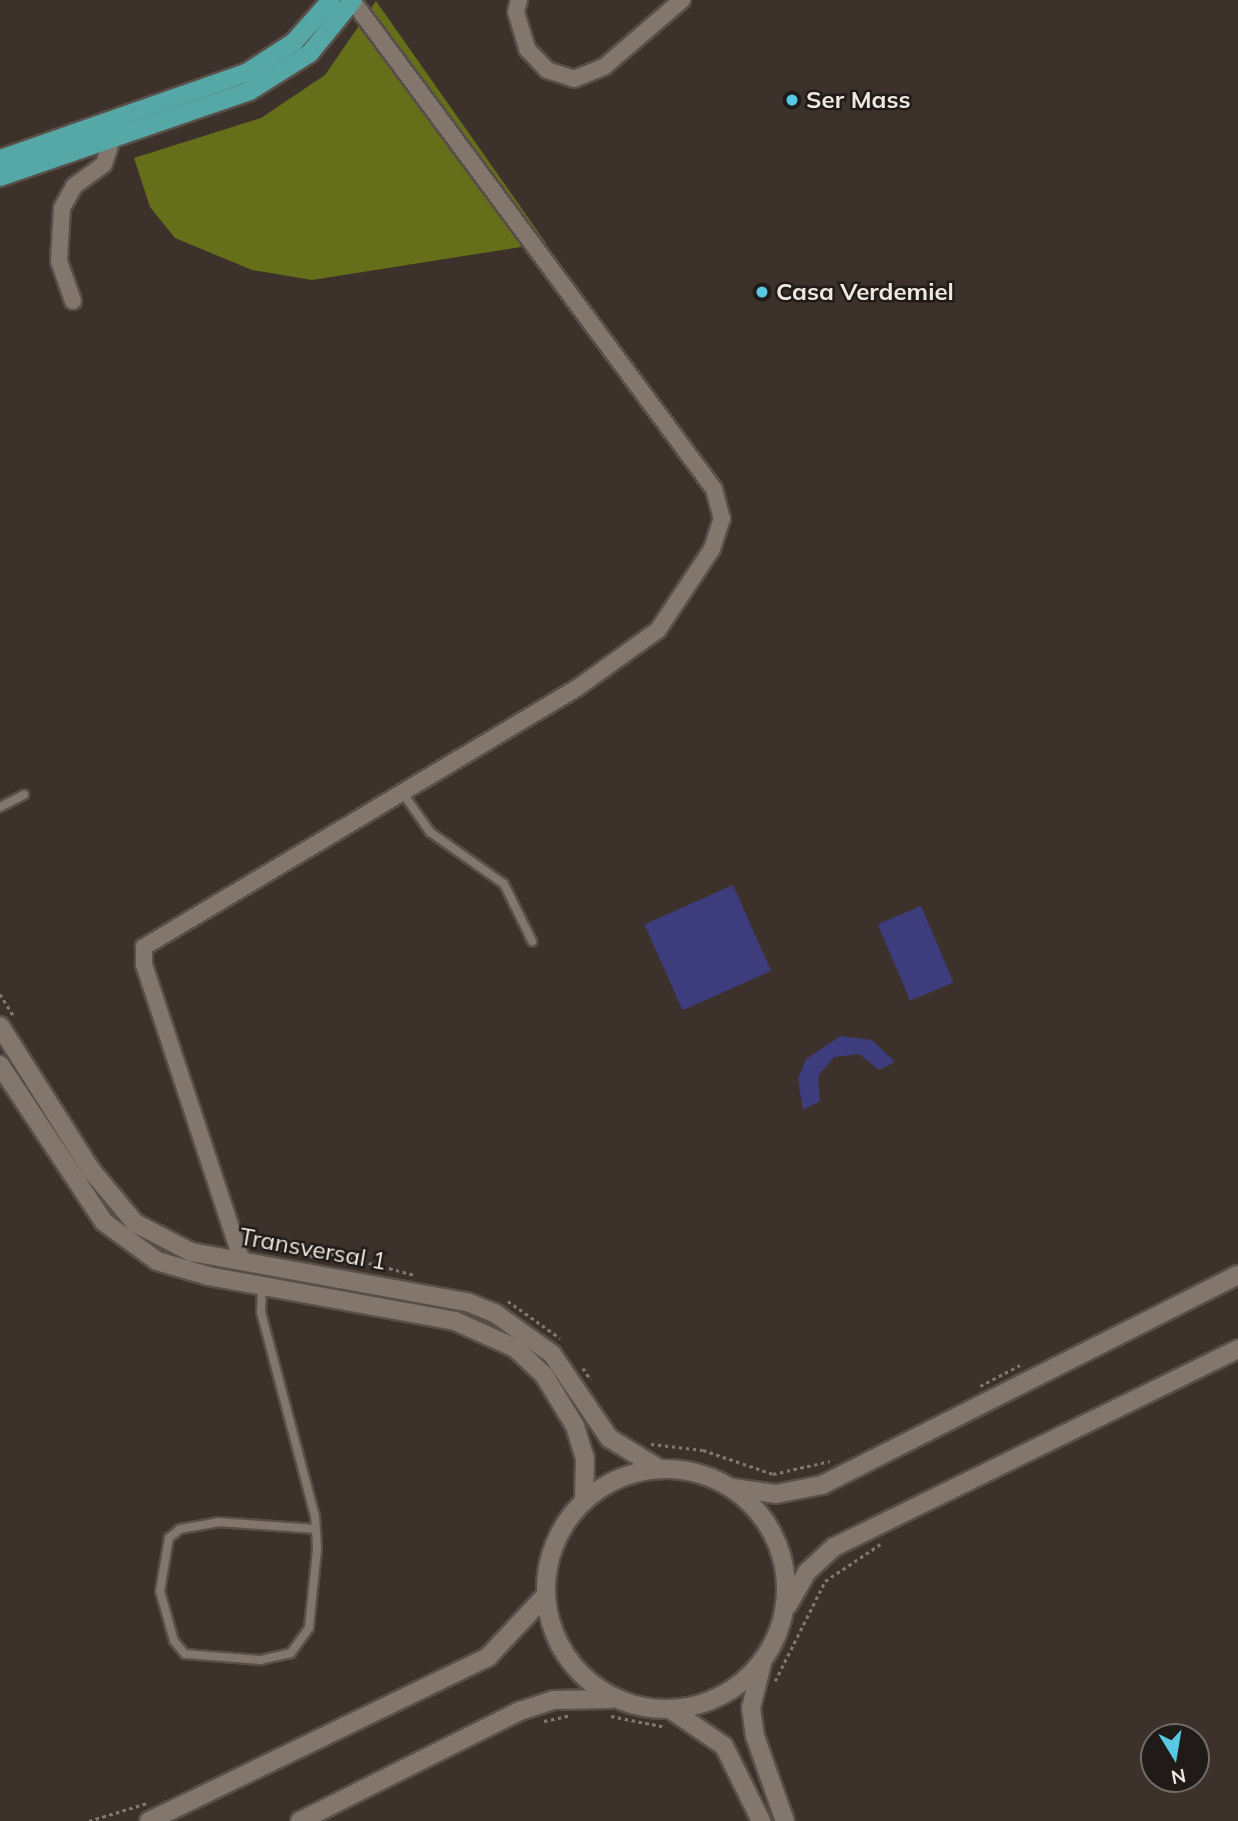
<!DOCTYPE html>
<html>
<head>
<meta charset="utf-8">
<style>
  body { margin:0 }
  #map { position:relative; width:1238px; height:1821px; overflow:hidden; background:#3d322b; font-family:Mulish,sans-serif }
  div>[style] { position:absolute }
  .forest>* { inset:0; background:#656e18 }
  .building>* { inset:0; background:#3d3d7d; transform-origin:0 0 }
  .path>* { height:2.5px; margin-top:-1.25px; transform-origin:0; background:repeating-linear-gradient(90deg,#817872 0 3.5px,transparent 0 7px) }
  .roads { filter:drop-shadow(2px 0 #584f49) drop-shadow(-2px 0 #584f49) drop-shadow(0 2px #584f49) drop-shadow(0 -2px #584f49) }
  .service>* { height:8px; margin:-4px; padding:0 4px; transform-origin:4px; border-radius:4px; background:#82766d }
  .minor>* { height:16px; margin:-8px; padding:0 8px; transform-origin:8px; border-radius:8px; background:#82766d }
  .tertiary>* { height:18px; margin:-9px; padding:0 9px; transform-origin:9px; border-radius:9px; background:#82766d }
  .tertiary>.ring { margin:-9px; padding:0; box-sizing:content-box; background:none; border:18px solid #82766d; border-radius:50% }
  .primary>* { height:18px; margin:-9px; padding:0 9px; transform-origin:9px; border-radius:9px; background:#56a8a7 }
  .dots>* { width:19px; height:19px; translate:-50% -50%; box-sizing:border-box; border:4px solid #201b18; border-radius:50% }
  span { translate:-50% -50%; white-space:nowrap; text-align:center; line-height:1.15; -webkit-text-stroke:5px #201b18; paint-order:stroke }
  .poi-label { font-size:24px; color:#ede6e1; font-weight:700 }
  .left { translate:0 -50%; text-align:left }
  .street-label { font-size:24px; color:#ede6e1 }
  .north { position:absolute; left:1140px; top:1723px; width:70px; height:70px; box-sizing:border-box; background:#201b18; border:2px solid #726c68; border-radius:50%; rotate:169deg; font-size:19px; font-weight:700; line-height:28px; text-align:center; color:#ede6e1 }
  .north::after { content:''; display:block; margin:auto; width:24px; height:32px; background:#57c9e2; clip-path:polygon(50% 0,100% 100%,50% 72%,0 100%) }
</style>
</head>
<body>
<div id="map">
  <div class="forest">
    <i style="clip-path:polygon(376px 1px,546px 243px,312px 280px,252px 270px,175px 238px,150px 207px,134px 158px,261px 118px,325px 75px)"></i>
  </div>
  <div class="building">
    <i style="left:733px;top:885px;width:94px;height:97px;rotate:66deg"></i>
    <i style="left:921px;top:906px;width:83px;height:47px;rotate:67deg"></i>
    <i style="clip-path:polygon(841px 1036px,872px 1040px,895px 1062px,879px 1070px,859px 1054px,834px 1057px,818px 1076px,820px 1101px,803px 1110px,798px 1079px,806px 1059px)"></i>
  </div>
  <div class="path">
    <i style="left:0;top:994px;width:25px;rotate:58deg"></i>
    <i style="left:310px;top:1256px;width:25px;rotate:-5deg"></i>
    <i style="left:335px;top:1254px;width:83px;rotate:14.7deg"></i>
    <i style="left:508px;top:1301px;width:64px;rotate:35.4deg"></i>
    <i style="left:583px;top:1368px;width:14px;rotate:56deg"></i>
    <i style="left:980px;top:1386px;width:45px;rotate:-27.7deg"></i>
    <i style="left:651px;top:1444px;width:52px;rotate:6.6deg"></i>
    <i style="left:703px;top:1450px;width:74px;rotate:18.9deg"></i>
    <i style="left:773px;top:1474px;width:58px;rotate:-12.8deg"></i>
    <i style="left:775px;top:1681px;width:112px;rotate:-63.4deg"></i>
    <i style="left:825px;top:1581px;width:69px;rotate:-33.7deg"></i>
    <i style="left:611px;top:1716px;width:56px;rotate:11.3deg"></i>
    <i style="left:544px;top:1721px;width:25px;rotate:-12deg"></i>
    <i style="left:89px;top:1821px;width:61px;rotate:-17.2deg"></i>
  </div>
  <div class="roads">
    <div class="service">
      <i style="left:402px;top:792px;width:49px;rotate:55deg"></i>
      <i style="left:430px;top:832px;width:90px;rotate:35.1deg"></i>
      <i style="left:504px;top:884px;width:64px;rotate:63.8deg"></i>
      <i style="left:0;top:807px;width:27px;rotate:-27deg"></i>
      <i style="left:262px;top:1285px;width:27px;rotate:92deg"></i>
      <i style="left:261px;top:1312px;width:211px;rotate:75.2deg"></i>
      <i style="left:315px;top:1516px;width:13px;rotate:86deg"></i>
      <i style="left:316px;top:1529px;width:21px;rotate:87deg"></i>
      <i style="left:317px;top:1550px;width:78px;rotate:95.9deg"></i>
      <i style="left:309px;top:1628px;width:31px;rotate:126deg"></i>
      <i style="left:291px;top:1653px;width:32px;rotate:167deg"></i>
      <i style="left:260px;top:1660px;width:75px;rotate:-175.4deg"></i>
      <i style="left:185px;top:1654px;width:17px;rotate:-130deg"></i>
      <i style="left:174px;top:1641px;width:52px;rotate:-105.6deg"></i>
      <i style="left:160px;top:1591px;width:54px;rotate:-80.4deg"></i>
      <i style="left:169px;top:1538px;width:14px;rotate:-39deg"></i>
      <i style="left:180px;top:1529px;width:39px;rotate:-10deg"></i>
      <i style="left:218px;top:1522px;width:98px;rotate:4.1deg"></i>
    </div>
    <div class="minor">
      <i style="left:519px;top:0;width:12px;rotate:104deg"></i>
      <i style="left:516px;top:12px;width:39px;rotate:73deg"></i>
      <i style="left:527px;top:49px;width:29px;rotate:46deg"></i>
      <i style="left:547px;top:70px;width:28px;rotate:18deg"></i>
      <i style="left:574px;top:79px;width:32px;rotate:-22deg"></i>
      <i style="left:604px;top:67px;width:103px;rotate:-40.7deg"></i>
      <i style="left:73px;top:301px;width:42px;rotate:-109.3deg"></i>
      <i style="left:59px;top:261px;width:53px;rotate:-86.8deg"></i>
      <i style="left:62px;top:208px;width:25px;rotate:-61deg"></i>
      <i style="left:74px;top:186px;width:37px;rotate:-36deg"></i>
      <i style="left:104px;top:164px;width:26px;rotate:-72deg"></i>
      <i style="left:242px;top:1261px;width:313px;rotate:-108.3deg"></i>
      <i style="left:144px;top:964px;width:17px;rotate:-90deg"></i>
      <i style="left:144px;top:947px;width:505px;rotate:-30.89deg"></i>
      <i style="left:577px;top:688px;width:100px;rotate:-35.6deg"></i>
      <i style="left:658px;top:630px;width:97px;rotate:-56.3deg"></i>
      <i style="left:712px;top:549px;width:32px;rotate:-72deg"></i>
      <i style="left:722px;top:519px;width:31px;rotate:-105deg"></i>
      <i style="left:714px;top:489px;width:608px;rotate:-126.51deg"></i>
    </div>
    <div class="tertiary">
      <i style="left:0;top:1026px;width:170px;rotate:57.7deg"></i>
      <i style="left:91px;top:1170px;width:69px;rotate:50.3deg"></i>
      <i style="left:135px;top:1223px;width:63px;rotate:27.4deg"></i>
      <i style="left:191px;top:1252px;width:280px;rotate:10.3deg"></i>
      <i style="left:467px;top:1302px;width:31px;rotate:22deg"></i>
      <i style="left:496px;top:1314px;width:69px;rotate:35.5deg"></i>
      <i style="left:552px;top:1354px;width:102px;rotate:55.8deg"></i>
      <i style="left:609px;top:1438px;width:57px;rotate:31.5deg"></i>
      <i style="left:0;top:1065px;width:188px;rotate:56.5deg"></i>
      <i style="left:104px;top:1222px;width:66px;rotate:36.3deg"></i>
      <i style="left:157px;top:1261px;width:53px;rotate:16.4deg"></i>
      <i style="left:208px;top:1276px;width:251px;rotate:10.3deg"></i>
      <i style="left:455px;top:1321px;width:66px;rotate:24.2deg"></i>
      <i style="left:515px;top:1348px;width:40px;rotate:43deg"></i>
      <i style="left:544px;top:1375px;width:60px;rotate:58.7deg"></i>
      <i style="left:575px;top:1426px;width:34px;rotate:73deg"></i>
      <i style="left:585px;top:1458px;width:42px;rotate:91.4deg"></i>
      <i class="ring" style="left:546px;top:1469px;width:222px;height:222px"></i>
      <i style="left:733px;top:1488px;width:43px;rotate:7.9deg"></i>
      <i style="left:776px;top:1494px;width:47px;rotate:-11.1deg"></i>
      <i style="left:822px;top:1485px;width:466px;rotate:-26.8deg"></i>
      <i style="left:788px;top:1605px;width:38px;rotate:-60deg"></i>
      <i style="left:807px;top:1572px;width:37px;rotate:-43deg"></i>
      <i style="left:834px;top:1547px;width:450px;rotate:-26.1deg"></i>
      <i style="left:762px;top:1663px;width:46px;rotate:103.7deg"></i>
      <i style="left:751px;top:1708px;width:28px;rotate:82deg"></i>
      <i style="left:755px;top:1736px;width:90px;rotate:70.6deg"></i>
      <i style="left:670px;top:1709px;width:65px;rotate:34.4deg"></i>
      <i style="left:724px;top:1746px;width:84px;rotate:63.7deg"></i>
      <i style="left:149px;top:1821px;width:377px;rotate:-25.8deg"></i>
      <i style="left:488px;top:1657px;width:83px;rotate:-46.9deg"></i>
      <i style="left:300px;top:1821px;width:246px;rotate:-26.6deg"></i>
      <i style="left:520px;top:1711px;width:35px;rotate:-18deg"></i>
      <i style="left:553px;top:1700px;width:58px;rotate:-1deg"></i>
    </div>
    <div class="primary">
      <i style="left:0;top:159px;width:261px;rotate:-19.3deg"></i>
      <i style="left:246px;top:73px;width:57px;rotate:-32.9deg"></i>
      <i style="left:294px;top:42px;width:56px;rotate:-48.6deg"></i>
      <i style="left:0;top:177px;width:264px;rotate:-19deg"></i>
      <i style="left:250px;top:91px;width:71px;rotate:-32.3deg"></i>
      <i style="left:310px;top:53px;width:68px;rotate:-50.9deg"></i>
    </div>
  </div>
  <div class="dots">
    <i style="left:792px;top:100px;background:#57c9e2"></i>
    <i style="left:762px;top:292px;background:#57c9e2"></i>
  </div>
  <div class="poi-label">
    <span class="left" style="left:806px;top:100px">Ser Mass</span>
    <span class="left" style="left:776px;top:292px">Casa Verdemiel</span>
  </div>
  <div class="street-label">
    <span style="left:313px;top:1249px;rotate:10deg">Transversal 1</span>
  </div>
  <div class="north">N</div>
</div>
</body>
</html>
